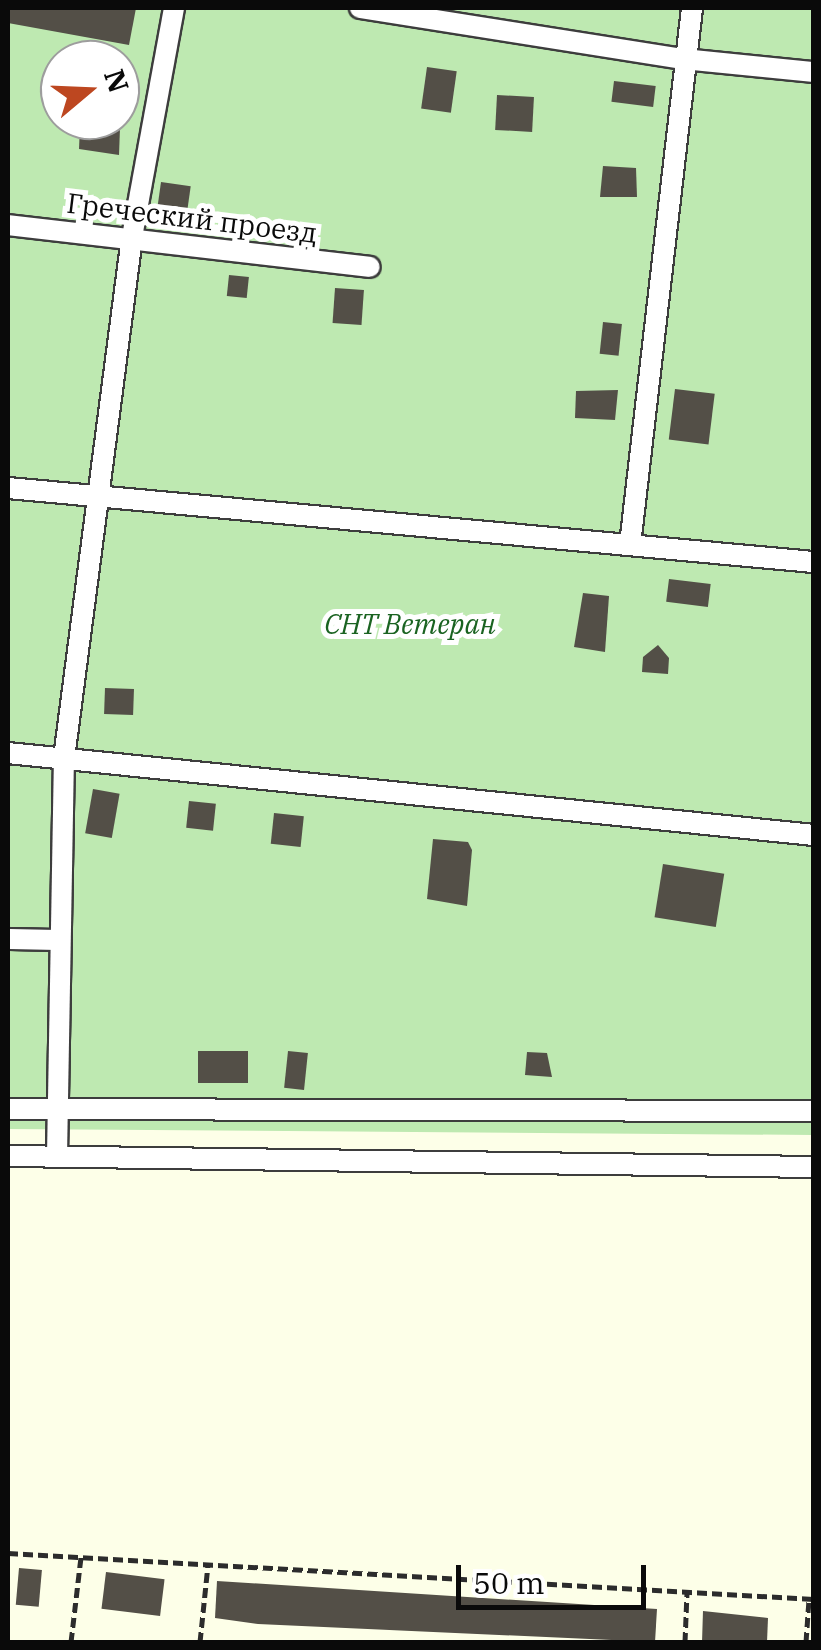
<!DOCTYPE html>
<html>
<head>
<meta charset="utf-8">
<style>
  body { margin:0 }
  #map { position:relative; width:821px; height:1650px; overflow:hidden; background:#fdffe8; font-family:"IBM Plex Serif",serif }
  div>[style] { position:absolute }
  .green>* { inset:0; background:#bee9b1 }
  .building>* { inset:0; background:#534f47; transform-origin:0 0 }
  .path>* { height:5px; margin-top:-2.5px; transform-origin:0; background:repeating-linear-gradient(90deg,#2c2c2c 0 10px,transparent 0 15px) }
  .roads { filter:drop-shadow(2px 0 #3d3d3d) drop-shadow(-2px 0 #3d3d3d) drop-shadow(0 2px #3d3d3d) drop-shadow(0 -2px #3d3d3d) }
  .minor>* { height:20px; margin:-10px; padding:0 10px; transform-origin:10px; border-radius:10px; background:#fff }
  span { translate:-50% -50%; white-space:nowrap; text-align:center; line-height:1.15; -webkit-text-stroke:10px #fff; paint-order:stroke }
  .street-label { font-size:28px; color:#0a0a0a }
  .park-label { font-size:28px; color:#1a6321; font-style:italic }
  .frame { position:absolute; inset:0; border:10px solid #0a0a0a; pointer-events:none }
  .north { position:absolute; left:40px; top:40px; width:100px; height:100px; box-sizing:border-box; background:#fff; border:2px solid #9d9d9d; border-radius:50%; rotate:71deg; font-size:28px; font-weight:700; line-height:40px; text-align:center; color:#0a0a0a }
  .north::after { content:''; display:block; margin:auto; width:35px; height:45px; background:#bd4720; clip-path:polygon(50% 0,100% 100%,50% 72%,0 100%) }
  .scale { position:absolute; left:456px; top:1565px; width:190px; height:45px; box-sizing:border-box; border:5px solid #0a0a0a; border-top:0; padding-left:12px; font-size:30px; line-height:35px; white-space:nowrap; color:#0a0a0a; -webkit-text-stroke:8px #fff; paint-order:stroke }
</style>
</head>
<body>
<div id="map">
  <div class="green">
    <i style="clip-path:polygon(evenodd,8px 8px,813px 8px,813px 1135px,8px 1129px,8px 8px,60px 60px,120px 60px,120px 120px,60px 120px,60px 60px)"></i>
  </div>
  <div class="building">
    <i style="clip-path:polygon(8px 8px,136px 8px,129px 45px,8px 23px)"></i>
    <i style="left:427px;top:67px;width:30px;height:42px;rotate:8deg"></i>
    <i style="left:614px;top:81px;width:42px;height:21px;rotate:7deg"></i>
    <i style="left:497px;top:95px;width:37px;height:35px;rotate:3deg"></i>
    <i style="clip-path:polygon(80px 125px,120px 128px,119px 155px,79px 149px)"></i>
    <i style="clip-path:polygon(603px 166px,636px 168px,637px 197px,600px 197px)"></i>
    <i style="left:161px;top:182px;width:30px;height:34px;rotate:8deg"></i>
    <i style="left:229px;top:275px;width:20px;height:21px;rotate:6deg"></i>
    <i style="left:335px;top:288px;width:29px;height:35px;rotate:4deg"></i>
    <i style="left:603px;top:322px;width:19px;height:32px;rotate:6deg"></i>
    <i style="left:675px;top:389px;width:40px;height:51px;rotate:7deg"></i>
    <i style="clip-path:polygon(618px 390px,615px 420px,575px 418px,576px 391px)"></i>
    <i style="left:669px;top:579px;width:42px;height:23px;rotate:7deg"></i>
    <i style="clip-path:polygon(583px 593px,609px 596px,605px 652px,574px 647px)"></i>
    <i style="clip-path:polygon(658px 645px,669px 658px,668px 674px,642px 672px,643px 657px)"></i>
    <i style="left:105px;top:688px;width:29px;height:26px;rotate:2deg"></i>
    <i style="left:93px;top:789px;width:27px;height:45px;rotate:10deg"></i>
    <i style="left:189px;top:801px;width:27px;height:27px;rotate:6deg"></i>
    <i style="left:274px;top:813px;width:30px;height:31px;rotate:6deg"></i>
    <i style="clip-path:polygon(433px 839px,468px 842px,472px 850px,467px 906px,427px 899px)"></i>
    <i style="left:663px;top:864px;width:62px;height:54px;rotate:9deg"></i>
    <i style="left:198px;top:1051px;width:50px;height:32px"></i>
    <i style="left:288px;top:1051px;width:20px;height:37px;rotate:6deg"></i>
    <i style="clip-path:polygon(527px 1052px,547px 1053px,552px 1077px,525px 1075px)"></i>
    <i style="left:19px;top:1568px;width:23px;height:37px;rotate:5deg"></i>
    <i style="left:106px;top:1572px;width:59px;height:37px;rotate:7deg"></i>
    <i style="clip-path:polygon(217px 1581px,657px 1609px,655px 1642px,258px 1624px,215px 1618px)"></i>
    <i style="clip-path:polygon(703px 1611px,768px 1618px,767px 1642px,702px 1642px)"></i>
  </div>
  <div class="path">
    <i style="left:8px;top:1553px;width:807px;rotate:3.27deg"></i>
    <i style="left:71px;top:1642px;width:86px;rotate:-83.3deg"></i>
    <i style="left:200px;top:1642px;width:77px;rotate:-84.1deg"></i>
    <i style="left:685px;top:1642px;width:50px;rotate:-87.7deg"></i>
    <i style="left:806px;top:1642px;width:43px;rotate:-86deg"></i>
  </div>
  <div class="roads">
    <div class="minor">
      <i style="left:360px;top:8px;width:327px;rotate:9deg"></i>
      <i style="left:683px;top:59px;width:132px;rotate:5.7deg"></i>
      <i style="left:8px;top:225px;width:364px;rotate:6.6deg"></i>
      <i style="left:8px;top:488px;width:809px;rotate:5.25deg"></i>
      <i style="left:630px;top:545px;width:541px;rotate:-83.41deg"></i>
      <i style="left:8px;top:753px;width:810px;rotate:5.81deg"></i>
      <i style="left:8px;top:939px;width:51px;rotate:1.1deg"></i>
      <i style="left:8px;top:1109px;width:806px;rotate:0.14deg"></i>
      <i style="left:8px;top:1156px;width:806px;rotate:0.78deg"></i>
      <i style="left:57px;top:1156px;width:398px;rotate:-89deg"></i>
      <i style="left:64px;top:758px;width:525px;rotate:-82.56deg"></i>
      <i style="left:132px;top:237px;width:233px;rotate:-79.6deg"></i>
    </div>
  </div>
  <div class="street-label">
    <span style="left:192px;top:218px;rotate:7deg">Греческий проезд</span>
  </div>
  <div class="park-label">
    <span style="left:410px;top:624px">СНТ Ветеран</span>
  </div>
  <div class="frame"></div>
  <div class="north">N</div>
  <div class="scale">50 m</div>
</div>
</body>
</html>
